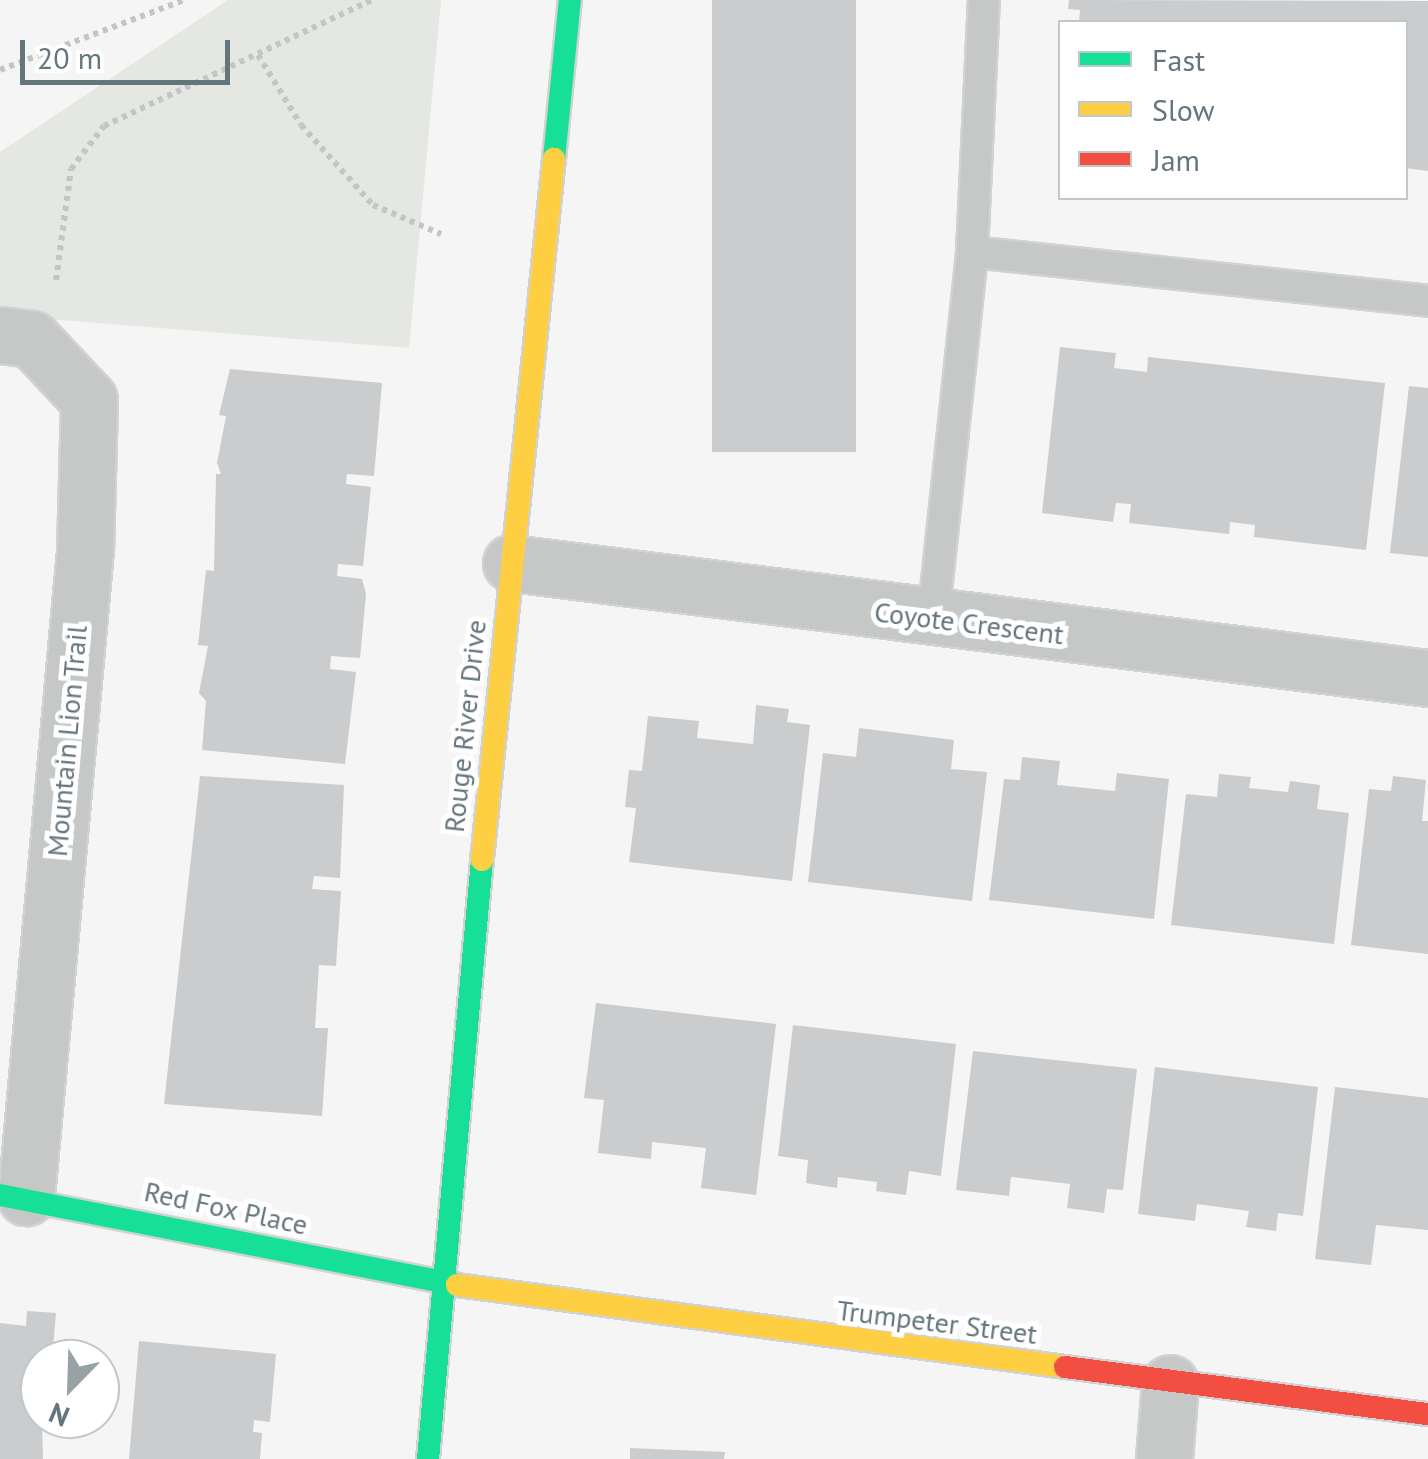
<!DOCTYPE html>
<html>
<head>
<meta charset="utf-8">
<style>
  body { margin:0 }
  #map { position:relative; width:1428px; height:1459px; overflow:hidden; background:#f5f5f5; font-family:"PT Sans",sans-serif }
  div>[style] { position:absolute }
  .green>* { inset:0; background:#e4e7e2 }
  .building>* { inset:0; background:#cacccd; transform-origin:0 0 }
  .path>* { height:6px; margin-top:-3px; transform-origin:0; background:repeating-linear-gradient(90deg,#c4c5c6 0 5px,transparent 0 10px) }
  .roads { filter:drop-shadow(2px 0 #d1d2d3) drop-shadow(-2px 0 #d1d2d3) drop-shadow(0 2px #d1d2d3) drop-shadow(0 -2px #d1d2d3) }
  .lane>* { height:30px; margin:-15px; padding:0 15px; transform-origin:15px; border-radius:15px; background:#c6c8c8 }
  .street>* { height:55px; margin:-27.5px; padding:0 27.5px; transform-origin:27.5px; border-radius:27.5px; background:#c6c8c8 }
  .fast>* { height:22px; margin:-11px; padding:0 11px; transform-origin:11px; border-radius:11px; background:#16e098 }
  .slow>* { height:22px; margin:-11px; padding:0 11px; transform-origin:11px; border-radius:11px; background:#ffcf43 }
  .jam>* { height:22px; margin:-11px; padding:0 11px; transform-origin:11px; border-radius:11px; background:#f24e42 }
  span { translate:-50% -50%; white-space:nowrap; text-align:center; line-height:1.15; -webkit-text-stroke:10px #fff; paint-order:stroke }
  .street-label { font-size:28px; color:#64757c }
  .legend { position:absolute; left:1058px; top:20px; width:350px; height:180px; box-sizing:border-box; background:#fff; border:2px solid #c1c8cb; margin:0; padding:12px 18px; list-style:none; font-size:30px; color:#64757c }
  .legend li { display:flex; align-items:center; gap:20px; height:50px }
  .legend b { width:50px; border:2px solid #c1c8cb }
  .north { position:absolute; left:20px; top:1339px; width:100px; height:100px; box-sizing:border-box; background:#fff; border:2px solid #c1c8cb; border-radius:50%; rotate:203deg; font-size:28px; font-weight:700; line-height:40px; text-align:center; color:#64757c }
  .north::after { content:''; display:block; margin:auto; width:35px; height:45px; background:#97a2a6; clip-path:polygon(50% 0,100% 100%,50% 72%,0 100%) }
  .scale { position:absolute; left:20px; top:40px; width:210px; height:45px; box-sizing:border-box; border:5px solid #64757c; border-top:0; padding-left:12px; font-size:30px; line-height:35px; white-space:nowrap; color:#64757c; -webkit-text-stroke:8px #fff; paint-order:stroke }
</style>
</head>
<body>
<div id="map">
  <div class="green">
    <i style="clip-path:polygon(228px 0,441px 0,409px 348px,0 315px,0 152px)"></i>
  </div>
  <div class="building">
    <i style="left:712px;top:0;width:144px;height:452px"></i>
    <i style="clip-path:polygon(1069px 0,1428px 1px,1428px 171px,1406px 168px,1406px 22px,1079px 22px,1080px 10px,1068px 9px)"></i>
    <i style="clip-path:polygon(1060px 347px,1116px 353px,1114px 368px,1147px 372px,1148px 357px,1385px 383px,1366px 550px,1254px 537px,1255px 525px,1230px 522px,1229px 534px,1129px 523px,1131px 504px,1116px 503px,1113px 522px,1042px 513px)"></i>
    <i style="clip-path:polygon(230px 369px,382px 383px,374px 476px,347px 474px,346px 484px,371px 487px,363px 566px,338px 564px,337px 576px,362px 579px,366px 594px,360px 658px,331px 656px,330px 669px,356px 672px,345px 764px,202px 750px,206px 701px,199px 693px,208px 646px,198px 645px,206px 570px,214px 571px,216px 474px,221px 474px,217px 463px,226px 416px,219px 415px)"></i>
    <i style="clip-path:polygon(1409px 386px,1428px 388px,1428px 557px,1390px 553px)"></i>
    <i style="clip-path:polygon(756px 705px,789px 709px,787px 722px,810px 725px,792px 881px,629px 862px,636px 808px,625px 807px,629px 770px,642px 771px,648px 716px,699px 721px,697px 738px,753px 744px)"></i>
    <i style="clip-path:polygon(859px 728px,954px 740px,951px 769px,987px 772px,972px 901px,808px 882px,823px 753px,856px 757px)"></i>
    <i style="clip-path:polygon(1022px 757px,1060px 761px,1057px 785px,1115px 791px,1117px 773px,1169px 779px,1154px 919px,989px 900px,1004px 779px,1020px 780px)"></i>
    <i style="clip-path:polygon(1219px 774px,1251px 777px,1249px 788px,1288px 792px,1290px 781px,1320px 785px,1317px 809px,1349px 813px,1334px 944px,1171px 925px,1186px 794px,1217px 797px)"></i>
    <i style="clip-path:polygon(200px 776px,344px 785px,340px 878px,314px 876px,312px 889px,341px 891px,336px 966px,319px 965px,315px 1028px,328px 1028px,322px 1116px,164px 1104px)"></i>
    <i style="clip-path:polygon(1393px 776px,1426px 780px,1422px 821px,1428px 821px,1428px 954px,1351px 945px,1369px 789px,1391px 791px)"></i>
    <i style="clip-path:polygon(596px 1003px,776px 1024px,756px 1195px,701px 1188px,706px 1148px,652px 1142px,651px 1159px,598px 1153px,604px 1100px,584px 1098px)"></i>
    <i style="clip-path:polygon(793px 1025px,956px 1044px,941px 1176px,909px 1171px,906px 1195px,876px 1191px,877px 1182px,838px 1177px,837px 1188px,806px 1183px,808px 1160px,778px 1156px)"></i>
    <i style="clip-path:polygon(973px 1051px,1137px 1069px,1123px 1190px,1107px 1189px,1104px 1213px,1067px 1208px,1070px 1184px,1011px 1177px,1009px 1196px,956px 1190px)"></i>
    <i style="clip-path:polygon(1155px 1067px,1318px 1087px,1303px 1216px,1278px 1213px,1276px 1231px,1246px 1227px,1249px 1211px,1197px 1204px,1195px 1221px,1138px 1214px)"></i>
    <i style="clip-path:polygon(1335px 1087px,1428px 1098px,1428px 1230px,1376px 1225px,1371px 1265px,1315px 1259px)"></i>
    <i style="clip-path:polygon(27px 1311px,56px 1313px,52px 1359px,40px 1359px,43px 1459px,0 1459px,0 1323px,26px 1326px)"></i>
    <i style="clip-path:polygon(139px 1341px,276px 1354px,270px 1422px,254px 1420px,253px 1432px,262px 1433px,260px 1459px,129px 1459px)"></i>
    <i style="clip-path:polygon(630px 1448px,725px 1452px,724px 1459px,630px 1459px)"></i>
  </div>
  <div class="path">
    <i style="left:258px;top:55px;width:82px;rotate:58.4deg"></i>
    <i style="left:301px;top:125px;width:108px;rotate:48deg"></i>
    <i style="left:373px;top:205px;width:74px;rotate:23.1deg"></i>
    <i style="left:0;top:70px;width:197px;rotate:-20.8deg"></i>
    <i style="left:56px;top:280px;width:112px;rotate:-82.3deg"></i>
    <i style="left:71px;top:169px;width:54px;rotate:-52.5deg"></i>
    <i style="left:104px;top:126px;width:296px;rotate:-25.2deg"></i>
  </div>
  <div class="roads">
    <div class="lane">
      <i style="left:972px;top:252px;width:459px;rotate:6.1deg"></i>
      <i style="left:933px;top:619px;width:369px;rotate:-83.9deg"></i>
      <i style="left:972px;top:252px;width:252px;rotate:-87.3deg"></i>
    </div>
    <div class="street">
      <i style="left:0;top:335px;width:32px;rotate:7deg"></i>
      <i style="left:32px;top:339px;width:83px;rotate:46.9deg"></i>
      <i style="left:89px;top:400px;width:150px;rotate:91.5deg"></i>
      <i style="left:85px;top:550px;width:650px;rotate:95.21deg"></i>
      <i style="left:511px;top:563px;width:924px;rotate:7.15deg"></i>
      <i style="left:1164px;top:1459px;width:76px;rotate:-85.5deg"></i>
    </div>
    <div class="fast">
      <i style="left:554px;top:159px;width:160px;rotate:-84.3deg"></i>
      <i style="left:0;top:1195px;width:466px;rotate:11.1deg"></i>
      <i style="left:428px;top:1459px;width:601px;rotate:-84.85deg"></i>
    </div>
    <div class="slow">
      <i style="left:482px;top:860px;width:705px;rotate:-84.14deg"></i>
      <i style="left:457px;top:1285px;width:614px;rotate:7.68deg"></i>
    </div>
    <div class="jam">
      <i style="left:1065px;top:1367px;width:366px;rotate:7.4deg"></i>
    </div>
  </div>
  <div class="street-label">
    <span style="left:969px;top:623px;rotate:7deg">Coyote Crescent</span>
    <span style="left:465px;top:726px;rotate:-84deg">Rouge River Drive</span>
    <span style="left:67px;top:741px;rotate:-85deg">Mountain Lion Trail</span>
    <span style="left:226px;top:1208px;rotate:12deg">Red Fox Place</span>
    <span style="left:937px;top:1322px;rotate:7deg">Trumpeter Street</span>
  </div>
  <ul class="legend">
  <li><b style="height:12px;background:#16e098"></b>Fast</li>
  <li><b style="height:12px;background:#ffcf43"></b>Slow</li>
  <li><b style="height:12px;background:#f24e42"></b>Jam</li>
  </ul>
  <div class="north">N</div>
  <div class="scale">20 m</div>
</div>
</body>
</html>
